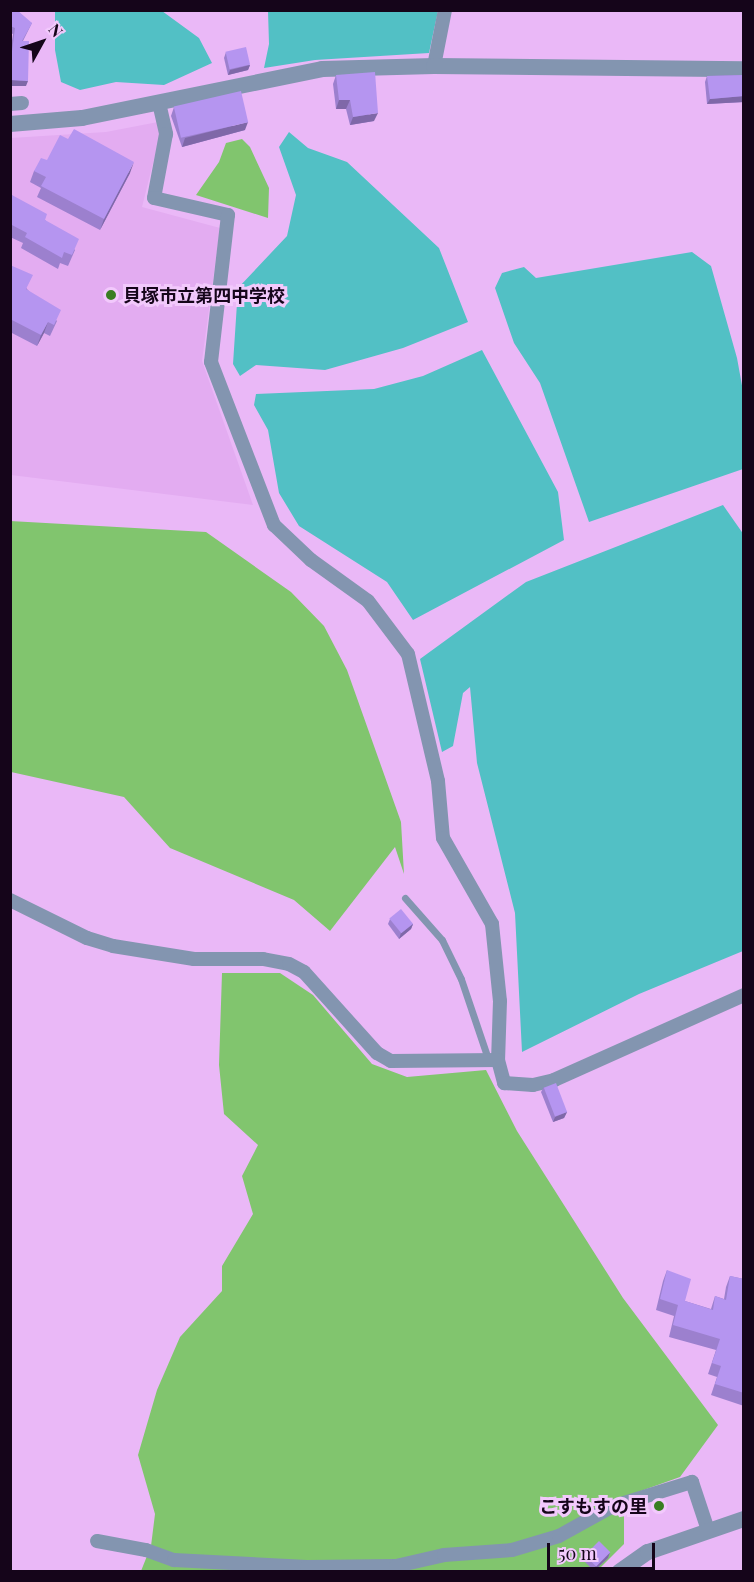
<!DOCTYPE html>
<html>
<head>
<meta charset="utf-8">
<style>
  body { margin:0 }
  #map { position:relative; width:754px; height:1582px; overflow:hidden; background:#eab8f7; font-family:"Playfair Display","Noto Sans JP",serif }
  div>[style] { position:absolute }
  .built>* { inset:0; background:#e3acf1 }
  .green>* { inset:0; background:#81c56e }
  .water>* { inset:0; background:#52c0c5 }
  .service>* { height:7px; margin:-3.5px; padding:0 3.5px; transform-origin:3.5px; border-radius:3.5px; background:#8395b0 }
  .minor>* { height:14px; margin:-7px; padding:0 7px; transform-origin:7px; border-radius:7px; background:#8395b0 }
  .tertiary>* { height:16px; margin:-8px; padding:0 8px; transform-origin:8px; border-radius:8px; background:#8395b0 }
  .wall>* { inset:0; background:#9c80ce }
  .shaded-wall>* { inset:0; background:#7f68a8 }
  .building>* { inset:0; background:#b595f0; transform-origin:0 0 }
  .dots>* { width:16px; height:16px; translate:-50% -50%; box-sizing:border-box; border:3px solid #f2c9fc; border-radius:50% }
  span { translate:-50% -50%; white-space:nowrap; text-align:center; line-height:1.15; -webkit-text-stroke:6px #f2c9fc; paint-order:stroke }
  .poi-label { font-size:18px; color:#15051a; font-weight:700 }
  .left { translate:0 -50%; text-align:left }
  .right { translate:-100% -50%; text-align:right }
  .frame { position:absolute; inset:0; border:12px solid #15051a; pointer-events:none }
  .north { position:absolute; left:12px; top:12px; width:60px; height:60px; -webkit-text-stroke:4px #f2c9fc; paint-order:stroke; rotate:50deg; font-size:16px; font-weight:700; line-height:24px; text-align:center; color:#15051a }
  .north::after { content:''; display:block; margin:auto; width:21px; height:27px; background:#15051a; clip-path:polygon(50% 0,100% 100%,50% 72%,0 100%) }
  .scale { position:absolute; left:547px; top:1543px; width:108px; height:27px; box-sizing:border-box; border:3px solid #15051a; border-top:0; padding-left:8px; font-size:18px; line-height:21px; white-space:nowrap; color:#15051a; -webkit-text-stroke:4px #f2c9fc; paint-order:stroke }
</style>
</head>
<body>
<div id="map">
  <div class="built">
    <i style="clip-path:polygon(158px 122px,160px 135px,142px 207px,220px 228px,202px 361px,253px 505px,11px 475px,11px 138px,106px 132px)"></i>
  </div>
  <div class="green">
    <i style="clip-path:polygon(242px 139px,250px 147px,269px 188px,268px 218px,196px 195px,219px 162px,226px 143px)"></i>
    <i style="clip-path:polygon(10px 521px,206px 532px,291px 592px,324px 626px,347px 670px,401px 822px,404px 874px,395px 847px,330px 931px,294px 900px,170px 848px,124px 797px,11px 772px)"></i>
    <i style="clip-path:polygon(222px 973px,280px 973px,313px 995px,372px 1064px,407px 1077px,486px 1070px,517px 1131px,623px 1298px,718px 1425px,680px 1477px,624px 1497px,624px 1544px,597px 1571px,141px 1571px,151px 1546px,155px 1514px,138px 1455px,157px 1390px,180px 1337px,222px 1291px,222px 1266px,253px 1214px,242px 1176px,258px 1145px,224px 1114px,219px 1065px)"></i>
  </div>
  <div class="water">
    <i style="clip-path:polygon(55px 11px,162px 11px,199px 38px,212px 63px,164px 85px,116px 82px,80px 90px,61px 82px,55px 50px)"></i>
    <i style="clip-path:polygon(268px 11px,268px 10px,438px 11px,429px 53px,315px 60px,264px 68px,269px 44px)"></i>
    <i style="clip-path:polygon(289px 132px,308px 148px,347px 162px,439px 248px,468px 322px,403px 348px,325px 370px,256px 365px,240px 376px,233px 364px,238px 288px,287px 236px,296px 195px,279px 147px)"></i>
    <i style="clip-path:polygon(692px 252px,711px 266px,737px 358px,743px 391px,743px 469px,589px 522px,540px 383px,514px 343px,495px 288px,502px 273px,524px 267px,536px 278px)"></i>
    <i style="clip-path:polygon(482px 350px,558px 492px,564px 540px,413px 620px,387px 582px,299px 526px,279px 493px,268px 430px,254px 405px,256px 394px,374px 389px,423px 376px)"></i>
    <i style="clip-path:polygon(723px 505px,744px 535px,743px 951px,639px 994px,522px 1052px,515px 913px,477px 763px,470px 687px,463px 693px,453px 746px,442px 752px,420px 659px,526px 582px)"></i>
  </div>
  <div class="service">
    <i style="left:405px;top:898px;width:56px;rotate:48.6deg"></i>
    <i style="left:442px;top:940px;width:43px;rotate:64deg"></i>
    <i style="left:461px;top:979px;width:78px;rotate:71.3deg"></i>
  </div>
  <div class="minor">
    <i style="left:434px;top:66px;width:57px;rotate:-78.9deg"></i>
    <i style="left:159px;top:103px;width:32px;rotate:77deg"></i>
    <i style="left:166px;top:134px;width:65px;rotate:100.6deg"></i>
    <i style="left:154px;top:198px;width:76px;rotate:12.9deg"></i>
    <i style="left:228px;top:215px;width:148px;rotate:96.6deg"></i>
    <i style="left:211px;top:362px;width:175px;rotate:68.9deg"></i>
    <i style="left:274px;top:525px;width:51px;rotate:43.4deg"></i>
    <i style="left:311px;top:560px;width:70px;rotate:35.7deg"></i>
    <i style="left:368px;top:601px;width:66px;rotate:53deg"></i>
    <i style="left:408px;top:654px;width:130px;rotate:76.7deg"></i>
    <i style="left:438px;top:781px;width:57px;rotate:85deg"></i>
    <i style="left:443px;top:838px;width:99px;rotate:60.3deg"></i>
    <i style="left:492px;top:924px;width:77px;rotate:84.1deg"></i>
    <i style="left:500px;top:1001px;width:59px;rotate:91.9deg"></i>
    <i style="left:498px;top:1060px;width:24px;rotate:75deg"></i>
    <i style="left:504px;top:1083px;width:29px;rotate:4deg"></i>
    <i style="left:533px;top:1085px;width:22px;rotate:-13deg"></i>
    <i style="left:554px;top:1080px;width:208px;rotate:-24.1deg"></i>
    <i style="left:10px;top:104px;width:12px;rotate:-5deg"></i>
    <i style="left:10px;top:900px;width:86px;rotate:26.3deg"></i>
    <i style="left:87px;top:938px;width:27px;rotate:17deg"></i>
    <i style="left:113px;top:946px;width:82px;rotate:9.1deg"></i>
    <i style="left:194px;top:959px;width:69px"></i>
    <i style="left:263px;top:959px;width:26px;rotate:11deg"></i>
    <i style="left:289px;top:964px;width:17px;rotate:28deg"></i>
    <i style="left:304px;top:972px;width:109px;rotate:48deg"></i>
    <i style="left:377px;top:1053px;width:16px;rotate:30deg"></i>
    <i style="left:391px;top:1061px;width:107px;rotate:-0.5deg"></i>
    <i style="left:97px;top:1541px;width:50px;rotate:10.4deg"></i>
    <i style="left:146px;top:1550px;width:30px;rotate:20deg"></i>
    <i style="left:174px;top:1560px;width:133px;rotate:3deg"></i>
    <i style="left:307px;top:1567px;width:89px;rotate:-0.6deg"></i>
    <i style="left:396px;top:1566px;width:49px;rotate:-12.9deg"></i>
    <i style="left:444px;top:1555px;width:68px;rotate:-4.2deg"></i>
    <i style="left:512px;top:1550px;width:49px;rotate:-16.6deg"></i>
    <i style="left:559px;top:1536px;width:60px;rotate:-29.1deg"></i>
    <i style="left:611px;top:1507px;width:85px;rotate:-17.2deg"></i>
    <i style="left:692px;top:1482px;width:51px;rotate:71.6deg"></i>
  </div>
  <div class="tertiary">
    <i style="left:10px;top:124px;width:72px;rotate:-4.8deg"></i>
    <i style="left:82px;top:118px;width:245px;rotate:-11.5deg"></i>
    <i style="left:322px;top:69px;width:112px;rotate:-1.5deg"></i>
    <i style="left:434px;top:66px;width:310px;rotate:0.6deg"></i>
    <i style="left:619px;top:1572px;width:35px;rotate:-35deg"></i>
    <i style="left:648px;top:1552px;width:102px;rotate:-19deg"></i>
  </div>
  <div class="wall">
    <i style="clip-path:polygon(10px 15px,32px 23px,23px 41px,26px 86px,10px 86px,10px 53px,13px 34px,10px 33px)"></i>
    <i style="clip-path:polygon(226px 52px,250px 65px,248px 70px,228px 75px,224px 58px)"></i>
    <i style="clip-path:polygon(336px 75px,374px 121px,350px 125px,346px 109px,336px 109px,333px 84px)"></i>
    <i style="clip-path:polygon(744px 75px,744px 102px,707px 104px,705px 82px,707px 76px)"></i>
    <i style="clip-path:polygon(174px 107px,245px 130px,182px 147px,171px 116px)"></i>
    <i style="clip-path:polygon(47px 160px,130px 173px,100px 230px,37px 197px,41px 188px,30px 182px,34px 171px)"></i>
    <i style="clip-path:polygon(10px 194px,45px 220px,75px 250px,68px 266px,60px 263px,58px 269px,21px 248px,23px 243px,10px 237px)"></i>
    <i style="clip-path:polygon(10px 265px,27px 289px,57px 321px,50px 336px,44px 333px,37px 346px,10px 332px)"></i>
    <i style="clip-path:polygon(390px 919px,413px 924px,411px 929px,399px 939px,388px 924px)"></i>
    <i style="clip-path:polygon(544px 1087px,567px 1112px,564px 1118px,553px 1122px,541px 1092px)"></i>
    <i style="clip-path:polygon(667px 1270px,685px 1301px,711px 1309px,715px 1296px,724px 1299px,726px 1287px,730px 1276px,744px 1279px,744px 1406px,711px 1395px,717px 1377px,708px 1374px,716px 1350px,669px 1337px,674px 1316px,656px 1310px,663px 1281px)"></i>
    <i style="clip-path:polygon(610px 1552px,608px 1558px,594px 1571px,583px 1560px,585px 1555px)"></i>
  </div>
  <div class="shaded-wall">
    <i style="clip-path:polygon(250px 65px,248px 70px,228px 75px,230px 70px)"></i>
    <i style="clip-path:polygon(10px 80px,28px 81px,26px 86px,10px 86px)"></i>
    <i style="clip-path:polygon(744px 96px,744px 102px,707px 104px,710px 99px)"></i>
    <i style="clip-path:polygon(339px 100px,350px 100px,346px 109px,336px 109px)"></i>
    <i style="clip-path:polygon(378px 113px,374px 121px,350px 125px,353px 117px)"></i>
    <i style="clip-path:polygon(248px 122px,245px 130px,182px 147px,185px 138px)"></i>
    <i style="clip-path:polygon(134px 162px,130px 173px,100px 230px,104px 219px)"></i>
    <i style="clip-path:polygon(48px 322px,44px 333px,37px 346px,41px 335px)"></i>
    <i style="clip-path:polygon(413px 924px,411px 929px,399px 939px,401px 933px)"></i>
    <i style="clip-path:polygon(567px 1112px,564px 1118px,553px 1122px,555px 1117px)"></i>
    <i style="clip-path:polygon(610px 1552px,608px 1558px,594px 1571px,596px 1565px)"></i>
  </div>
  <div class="building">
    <i style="clip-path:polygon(12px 10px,17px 10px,32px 23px,22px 41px,29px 41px,28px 81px,10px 80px,10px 59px,11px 59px,15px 28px,10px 26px,10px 15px)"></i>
    <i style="left:246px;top:47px;width:18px;height:21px;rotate:77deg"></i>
    <i style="clip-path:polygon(375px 72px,378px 113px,353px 117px,350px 100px,339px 100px,336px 75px)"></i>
    <i style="clip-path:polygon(744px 75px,744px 96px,710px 99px,707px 76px)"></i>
    <i style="left:241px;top:91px;width:32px;height:69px;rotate:77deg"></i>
    <i style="clip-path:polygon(74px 129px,134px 162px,104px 219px,41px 186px,46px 177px,34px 171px,41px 158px,47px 160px,60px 135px,68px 139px)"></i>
    <i style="clip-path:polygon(10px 194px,47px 214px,45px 220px,79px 239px,72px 255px,64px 252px,62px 258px,25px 237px,27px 233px,10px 224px)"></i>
    <i style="clip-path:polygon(10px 265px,33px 275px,26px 289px,61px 310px,54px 325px,48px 322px,41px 335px,10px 319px)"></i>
    <i style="left:401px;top:909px;width:19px;height:15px;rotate:51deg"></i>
    <i style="left:556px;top:1083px;width:31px;height:13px;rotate:69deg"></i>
    <i style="clip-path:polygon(667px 1270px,691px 1279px,685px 1301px,713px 1310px,715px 1296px,726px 1300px,730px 1276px,744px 1279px,744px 1393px,715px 1384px,721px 1366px,712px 1363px,720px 1339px,673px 1325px,678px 1305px,660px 1299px)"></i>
    <i style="left:599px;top:1541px;width:16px;height:20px;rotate:45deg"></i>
  </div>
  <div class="dots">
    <i style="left:111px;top:295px;background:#397e22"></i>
    <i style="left:659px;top:1506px;background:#397e22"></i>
  </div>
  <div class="poi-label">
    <span class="left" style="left:123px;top:295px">貝塚市立第四中学校</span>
    <span class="right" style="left:647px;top:1506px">こすもすの里</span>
  </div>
  <div class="frame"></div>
  <div class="north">N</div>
  <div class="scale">50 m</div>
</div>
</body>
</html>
